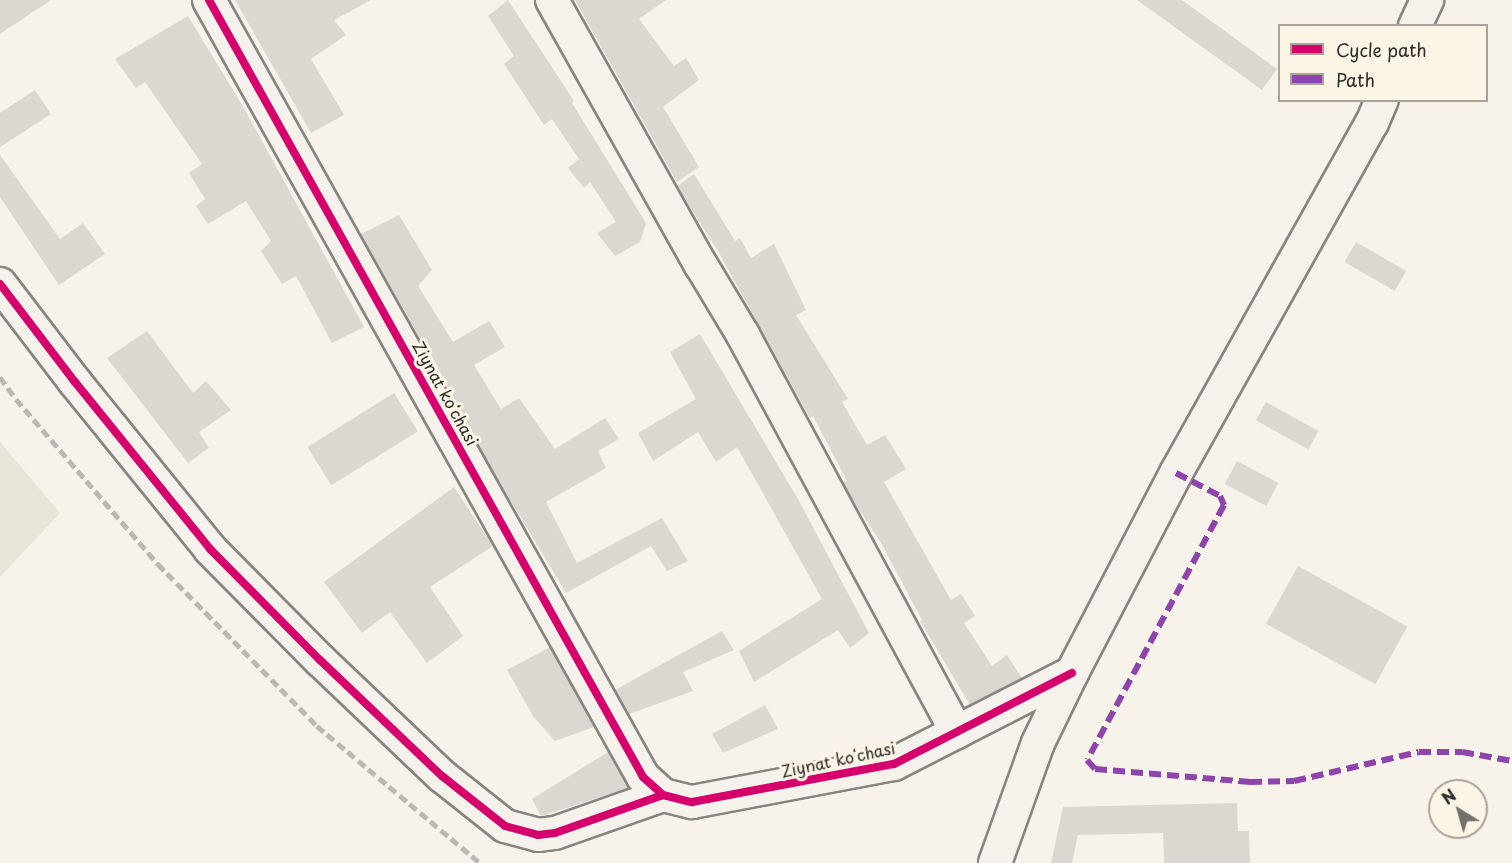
<!DOCTYPE html>
<html>
<head>
<meta charset="utf-8">
<style>
  body { margin:0 }
  #map { position:relative; width:1512px; height:863px; overflow:hidden; background:#f7f3ea; font-family:"Playpen Sans",sans-serif }
  div>[style] { position:absolute }
  .green>* { inset:0; background:#e9e4d8 }
  .building>* { inset:0; background:#dad8d1; transform-origin:0 0 }
  .roads { filter:drop-shadow(2px 0 #878581) drop-shadow(-2px 0 #878581) drop-shadow(0 2px #878581) drop-shadow(0 -2px #878581) }
  .minor>* { height:32px; margin:-16px; padding:0 16px; transform-origin:16px; border-radius:16px; background:#f5f2ec }
  .rail>* { height:4.5px; margin-top:-2.25px; transform-origin:0; background:repeating-linear-gradient(90deg,#bbb8b4 0 9px,transparent 0 13.5px) }
  .quiet>* { height:6px; margin-top:-3px; transform-origin:0; background:repeating-linear-gradient(90deg,#8e44ad 0 12px,transparent 0 18px) }
  .cycleway>* { height:8px; margin:-4px; padding:0 4px; transform-origin:4px; border-radius:4px; background:#d6006c }
  span { translate:-50% -50%; white-space:nowrap; text-align:center; line-height:1.15; -webkit-text-stroke:6px #fcf5e5; paint-order:stroke }
  .street-label { font-size:16px; color:#2b2b2b }
  .legend { position:absolute; left:1278px; top:24px; width:210px; height:78px; box-sizing:border-box; background:#fcf5e5; border:2px solid #a8a49b; margin:0; padding:8px 10px; list-style:none; font-size:18px; color:#2b2b2b }
  .legend li { display:flex; align-items:center; gap:12px; height:30px }
  .legend b { width:30px; border:2px solid #a8a49b }
  .north { position:absolute; left:1428px; top:779px; width:60px; height:60px; box-sizing:border-box; background:#fcf5e5; border:2px solid #a8a49b; border-radius:50%; rotate:323deg; font-size:16px; font-weight:700; line-height:24px; text-align:center; color:#2b2b2b }
  .north::after { content:''; display:block; margin:auto; width:21px; height:27px; background:#72716e; clip-path:polygon(50% 0,100% 100%,50% 72%,0 100%) }
</style>
</head>
<body>
<div id="map">
  <div class="green">
    <i style="clip-path:polygon(0 442px,60px 513px,0 577px)"></i>
  </div>
  <div class="building">
    <i style="clip-path:polygon(0 0,51px 0,0 34px)"></i>
    <i style="clip-path:polygon(235px 0,371px 0,334px 20px,346px 35px,311px 59px,344px 115px,311px 133px)"></i>
    <i style="clip-path:polygon(508px 0,574px 101px,572px 103px,646px 223px,640px 242px,615px 256px,597px 233px,616px 222px,590px 182px,584px 188px,568px 168px,579px 159px,552px 119px,544px 125px,504px 64px,514px 56px,488px 16px)"></i>
    <i style="clip-path:polygon(575px 0,666px 0,639px 19px,674px 66px,686px 58px,699px 80px,663px 107px,699px 167px,677px 182px)"></i>
    <i style="clip-path:polygon(1137px 0,1182px 0,1277px 69px,1262px 90px)"></i>
    <i style="clip-path:polygon(188px 16px,244px 108px,364px 327px,332px 343px,296px 276px,282px 284px,261px 251px,271px 241px,246px 201px,208px 224px,196px 206px,205px 199px,189px 173px,202px 164px,145px 82px,136px 88px,115px 59px)"></i>
    <i style="clip-path:polygon(35px 90px,51px 114px,0 147px,0 113px)"></i>
    <i style="clip-path:polygon(0 155px,60px 239px,83px 223px,105px 254px,59px 285px,0 197px)"></i>
    <i style="clip-path:polygon(694px 174px,735px 241px,740px 238px,751px 258px,774px 244px,806px 310px,796px 315px,848px 399px,842px 402px,867px 445px,885px 435px,906px 469px,884px 482px,951px 600px,961px 594px,975px 616px,964px 623px,992px 666px,1007px 655px,1022px 678px,970px 705px,920px 621px,922px 620px,881px 543px,851px 497px,843px 482px,847px 481px,813px 416px,810px 418px,719px 253px,677px 186px)"></i>
    <i style="clip-path:polygon(399px 215px,432px 270px,418px 286px,453px 342px,489px 321px,505px 347px,474px 365px,501px 409px,519px 398px,555px 449px,605px 418px,619px 439px,598px 451px,606px 468px,546px 502px,577px 563px,662px 518px,688px 561px,667px 571px,651px 546px,566px 593px,488px 463px,424px 341px,422px 342px,361px 234px)"></i>
    <i style="left:1356px;top:242px;width:58px;height:23px;rotate:30deg"></i>
    <i style="clip-path:polygon(147px 331px,193px 393px,206px 381px,231px 410px,199px 432px,209px 448px,188px 463px,107px 358px)"></i>
    <i style="clip-path:polygon(700px 334px,798px 499px,869px 633px,850px 648px,838px 630px,754px 682px,739px 651px,822px 599px,737px 447px,716px 462px,698px 432px,653px 461px,638px 433px,696px 399px,670px 352px)"></i>
    <i style="left:394px;top:393px;width:45px;height:102px;rotate:58deg"></i>
    <i style="left:1266px;top:402px;width:60px;height:21px;rotate:29deg"></i>
    <i style="left:1237px;top:461px;width:47px;height:26px;rotate:28deg"></i>
    <i style="clip-path:polygon(454px 487px,493px 546px,430px 587px,463px 636px,427px 663px,390px 612px,362px 633px,324px 582px)"></i>
    <i style="left:1298px;top:566px;width:125px;height:66px;rotate:29deg"></i>
    <i style="clip-path:polygon(722px 631px,734px 650px,683px 672px,693px 691px,629px 714px,615px 690px)"></i>
    <i style="clip-path:polygon(550px 647px,594px 727px,555px 741px,533px 716px,507px 670px)"></i>
    <i style="clip-path:polygon(765px 705px,778px 729px,723px 753px,712px 734px)"></i>
    <i style="clip-path:polygon(608px 752px,629px 788px,541px 816px,532px 799px)"></i>
    <i style="clip-path:polygon(1237px 803px,1238px 831px,1249px 831px,1250px 863px,1164px 863px,1163px 833px,1078px 835px,1072px 863px,1051px 863px,1063px 807px)"></i>
  </div>
  <div class="roads">
    <div class="minor">
      <i style="left:209px;top:0;width:890px;rotate:60.81deg"></i>
      <i style="left:643px;top:777px;width:27px;rotate:42deg"></i>
      <i style="left:663px;top:795px;width:30px;rotate:14deg"></i>
      <i style="left:692px;top:802px;width:206px;rotate:-10.7deg"></i>
      <i style="left:894px;top:764px;width:200px;rotate:-27.1deg"></i>
      <i style="left:552px;top:0;width:304px;rotate:60.7deg"></i>
      <i style="left:701px;top:265px;width:82px;rotate:59deg"></i>
      <i style="left:743px;top:335px;width:451px;rotate:61.7deg"></i>
      <i style="left:1415px;top:26px;width:29px;rotate:-65deg"></i>
      <i style="left:0;top:284px;width:123px;rotate:52.6deg"></i>
      <i style="left:75px;top:382px;width:215px;rotate:51deg"></i>
      <i style="left:210px;top:549px;width:156px;rotate:45.3deg"></i>
      <i style="left:320px;top:660px;width:168px;rotate:43.6deg"></i>
      <i style="left:442px;top:776px;width:80px;rotate:38.4deg"></i>
      <i style="left:505px;top:826px;width:34px;rotate:15deg"></i>
      <i style="left:538px;top:835px;width:17px;rotate:-7deg"></i>
      <i style="left:555px;top:833px;width:114px;rotate:-19.4deg"></i>
      <i style="left:995px;top:863px;width:127px;rotate:-70.3deg"></i>
      <i style="left:1038px;top:743px;width:78px;rotate:-64.1deg"></i>
      <i style="left:1072px;top:673px;width:225px;rotate:-62.5deg"></i>
      <i style="left:1176px;top:473px;width:401px;rotate:-60.8deg"></i>
      <i style="left:1372px;top:123px;width:25px;rotate:-67deg"></i>
    </div>
  </div>
  <div class="rail">
    <i style="left:0;top:377px;width:27px;rotate:54deg"></i>
    <i style="left:16px;top:399px;width:218px;rotate:49.3deg"></i>
    <i style="left:158px;top:564px;width:227px;rotate:45.5deg"></i>
    <i style="left:317px;top:726px;width:213px;rotate:40deg"></i>
  </div>
  <div class="quiet">
    <i style="left:1176px;top:473px;width:50px;rotate:27.6deg"></i>
    <i style="left:1220px;top:496px;width:10px;rotate:66deg"></i>
    <i style="left:1224px;top:505px;width:289px;rotate:118.2deg"></i>
    <i style="left:1087px;top:760px;width:12px;rotate:48deg"></i>
    <i style="left:1095px;top:769px;width:156px;rotate:4.8deg"></i>
    <i style="left:1250px;top:782px;width:44px;rotate:-1.3deg"></i>
    <i style="left:1294px;top:781px;width:128px;rotate:-13.1deg"></i>
    <i style="left:1419px;top:752px;width:43px"></i>
    <i style="left:1462px;top:752px;width:51px;rotate:10.2deg"></i>
  </div>
  <div class="cycleway">
    <i style="left:209px;top:0;width:890px;rotate:60.81deg"></i>
    <i style="left:643px;top:777px;width:27px;rotate:42deg"></i>
    <i style="left:663px;top:795px;width:30px;rotate:14deg"></i>
    <i style="left:692px;top:802px;width:206px;rotate:-10.7deg"></i>
    <i style="left:894px;top:764px;width:200px;rotate:-27.1deg"></i>
    <i style="left:0;top:284px;width:123px;rotate:52.6deg"></i>
    <i style="left:75px;top:382px;width:215px;rotate:51deg"></i>
    <i style="left:210px;top:549px;width:156px;rotate:45.3deg"></i>
    <i style="left:320px;top:660px;width:168px;rotate:43.6deg"></i>
    <i style="left:442px;top:776px;width:80px;rotate:38.4deg"></i>
    <i style="left:505px;top:826px;width:34px;rotate:15deg"></i>
    <i style="left:538px;top:835px;width:17px;rotate:-7deg"></i>
    <i style="left:555px;top:833px;width:114px;rotate:-19.4deg"></i>
  </div>
  <div class="street-label">
    <span style="left:446px;top:393px;rotate:61deg">Ziynat koʻchasi</span>
    <span style="left:838px;top:759px;rotate:-12deg">Ziynat koʻchasi</span>
  </div>
  <ul class="legend">
  <li><b style="height:8px;background:#d6006c"></b>Cycle path</li>
  <li><b style="height:8px;background:#8e44ad"></b>Path</li>
  </ul>
  <div class="north">N</div>
</div>
</body>
</html>
